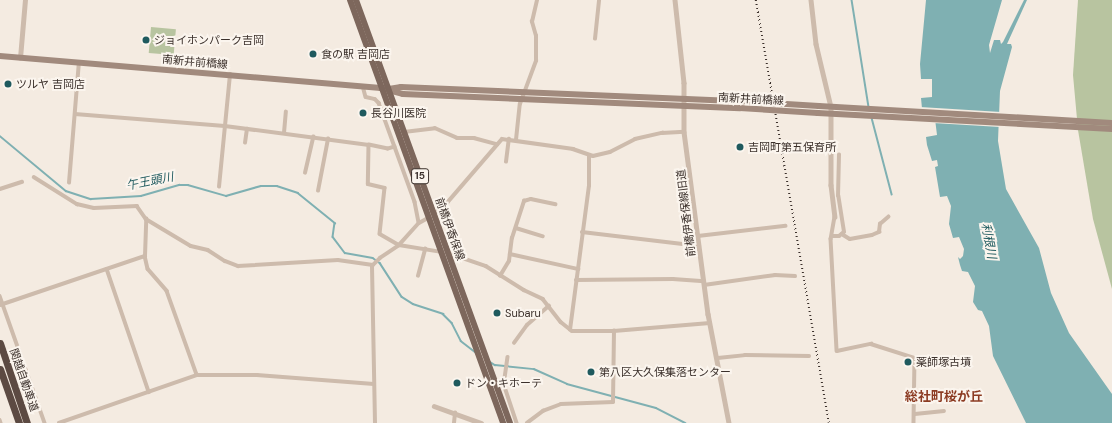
<!DOCTYPE html>
<html>
<head>
<meta charset="utf-8">
<style>
  body { margin:0 }
  #map { position:relative; width:1112px; height:423px; overflow:hidden; background:#f4ebe1; font-family:"DM Sans","Noto Sans JP",sans-serif }
  div>[style] { position:absolute }
  .green>* { inset:0; background:#b8c4a0; transform-origin:0 0 }
  .water>* { inset:0; background:#7fb0b2 }
  .pier>* { inset:0; background:#f4ebe1 }
  .stream>* { height:1.5px; margin:-0.75px; padding:0 0.75px; transform-origin:0.75px; border-radius:0.75px; background:#7fb0b2 }
  .minor>* { height:3.5px; margin:-1.75px; padding:0 1.75px; transform-origin:1.75px; border-radius:1.75px; background:#cdbbac }
  .tertiary>* { height:4.5px; margin:-2.25px; padding:0 2.25px; transform-origin:2.25px; border-radius:2.25px; background:#cdbbac }
  .secondary>* { height:5.5px; margin:-2.75px; padding:0 2.75px; transform-origin:2.75px; border-radius:2.75px; background:#a18a7d }
  .primary>* { height:6px; margin:-3px; padding:0 3px; transform-origin:3px; border-radius:3px; background:#7d675c }
  .motorway>* { height:7px; margin:-3.5px; padding:0 3.5px; transform-origin:3.5px; border-radius:3.5px; background:#5c4a42 }
  .rail>* { height:1.5px; margin-top:-0.75px; transform-origin:0; background:repeating-linear-gradient(90deg,#3b302b 0 1px,transparent 0 4px) }
  .secondary-bridge>* { height:5.5px; margin:-2.75px; padding:0 2.75px; transform-origin:2.75px; border-radius:2.75px; background:#a18a7d }
  .dots>* { width:11px; height:11px; translate:-50% -50%; box-sizing:border-box; border:2px solid #fbf5ee; border-radius:50% }
  span { translate:-50% -50%; white-space:nowrap; text-align:center; line-height:1.15; -webkit-text-stroke:4px #fbf5ee; paint-order:stroke }
  .shield-label span { padding:1px 3px; background:#fbf5ee; border:1px solid; border-radius:3px; -webkit-text-stroke-width:0 }
  .shield-label { font-size:10px; color:#3b302b; font-weight:700 }
  .poi-label { font-size:11px; color:#3b302b }
  .left { translate:0 -50%; text-align:left }
  .street-label { font-size:11px; color:#3b302b }
  .water-label { font-size:12px; color:#1f5a5e; font-style:italic }
  .quarter-label { font-size:13px; color:#8c3b22; font-weight:700 }
</style>
</head>
<body>
<div id="map">
  <div class="green">
    <i style="clip-path:polygon(1078px 0,1112px 0,1112px 289px,1093px 219px,1078px 130px,1073px 75px)"></i>
    <i style="left:151px;top:27px;width:25px;height:26px;rotate:5deg"></i>
  </div>
  <div class="water">
    <i style="clip-path:polygon(926px 0,1002px 0,989px 45px,990px 53px,994px 40px,1000px 40px,1001px 44px,1003px 42px,1024px 0,1027px 0,1007px 44px,1011px 44px,1012px 47px,1000px 91px,998px 141px,1006px 189px,1039px 248px,1051px 293px,1069px 333px,1112px 394px,1112px 423px,1026px 423px,993px 356px,989px 326px,982px 311px,978px 310px,973px 302px,975px 286px,968px 272px,962px 271px,960px 265px,958px 257px,960px 259px,963px 256px,964px 249px,959px 237px,953px 238px,949px 224px,951px 206px,947px 196px,940px 197px,935px 167px,938px 166px,937px 160px,932px 161px,927px 145px,926px 137px,937px 135px,935px 119px,923px 119px,921px 98px,932px 97px,932px 79px,921px 79px,920px 64px)"></i>
  </div>
  <div class="pier">
    <i style="clip-path:polygon(920px 107px,1001px 112px,1000px 127px,933px 123px,933px 120px,921px 119px)"></i>
  </div>
  <div class="stream">
    <i style="left:852px;top:0;width:108px;rotate:81deg"></i>
    <i style="left:872px;top:118px;width:79px;rotate:75.3deg"></i>
    <i style="left:0;top:136px;width:86px;rotate:39.8deg"></i>
    <i style="left:66px;top:191px;width:26px;rotate:18deg"></i>
    <i style="left:91px;top:199px;width:50px;rotate:-3.4deg"></i>
    <i style="left:141px;top:196px;width:40px;rotate:-16deg"></i>
    <i style="left:179px;top:185px;width:9px"></i>
    <i style="left:188px;top:185px;width:40px;rotate:16deg"></i>
    <i style="left:226px;top:196px;width:36px;rotate:-16deg"></i>
    <i style="left:261px;top:186px;width:16px"></i>
    <i style="left:277px;top:186px;width:22px;rotate:18deg"></i>
    <i style="left:298px;top:193px;width:48px;rotate:39deg"></i>
    <i style="left:335px;top:223px;width:14px;rotate:98deg"></i>
    <i style="left:333px;top:237px;width:20px;rotate:53deg"></i>
    <i style="left:345px;top:253px;width:28px;rotate:10deg"></i>
    <i style="left:373px;top:258px;width:9px;rotate:36deg"></i>
    <i style="left:380px;top:263px;width:40px;rotate:57.1deg"></i>
    <i style="left:402px;top:297px;width:13px;rotate:32deg"></i>
    <i style="left:413px;top:304px;width:32px;rotate:18deg"></i>
    <i style="left:443px;top:314px;width:13px;rotate:45deg"></i>
    <i style="left:452px;top:323px;width:20px;rotate:63deg"></i>
    <i style="left:461px;top:341px;width:18px;rotate:38deg"></i>
    <i style="left:490px;top:362px;width:6px;rotate:31deg"></i>
    <i style="left:495px;top:365px;width:39px;rotate:6deg"></i>
    <i style="left:534px;top:369px;width:36px;rotate:24deg"></i>
    <i style="left:567px;top:384px;width:92px;rotate:15.1deg"></i>
    <i style="left:656px;top:408px;width:33px;rotate:27deg"></i>
  </div>
  <div class="minor">
    <i style="left:595px;top:39px;width:39px;rotate:-84deg"></i>
    <i style="left:363px;top:86px;width:11px;rotate:75deg"></i>
    <i style="left:366px;top:97px;width:9px;rotate:13deg"></i>
    <i style="left:375px;top:99px;width:6px;rotate:45deg"></i>
    <i style="left:379px;top:103px;width:105px;rotate:70deg"></i>
    <i style="left:415px;top:202px;width:21px;rotate:79deg"></i>
    <i style="left:75px;top:114px;width:150px;rotate:4.6deg"></i>
    <i style="left:225px;top:126px;width:145px;rotate:7.5deg"></i>
    <i style="left:404px;top:132px;width:31px;rotate:-7deg"></i>
    <i style="left:435px;top:128px;width:24px;rotate:24deg"></i>
    <i style="left:457px;top:138px;width:17px"></i>
    <i style="left:474px;top:138px;width:24px;rotate:15deg"></i>
    <i style="left:284px;top:133px;width:21px;rotate:-85deg"></i>
    <i style="left:516px;top:140px;width:36px;rotate:-84deg"></i>
    <i style="left:520px;top:104px;width:46px;rotate:-69.6deg"></i>
    <i style="left:536px;top:61px;width:25px;rotate:-90deg"></i>
    <i style="left:536px;top:36px;width:15px;rotate:-106deg"></i>
    <i style="left:532px;top:22px;width:23px;rotate:-77deg"></i>
    <i style="left:245px;top:143px;width:14px;rotate:-82deg"></i>
    <i style="left:395px;top:147px;width:7px;rotate:164deg"></i>
    <i style="left:388px;top:149px;width:19px;rotate:-168deg"></i>
    <i style="left:369px;top:145px;width:39px;rotate:91deg"></i>
    <i style="left:368px;top:184px;width:17px;rotate:13deg"></i>
    <i style="left:385px;top:188px;width:46px;rotate:96.2deg"></i>
    <i style="left:380px;top:234px;width:22px;rotate:30deg"></i>
    <i style="left:399px;top:245px;width:44px;rotate:9.2deg"></i>
    <i style="left:506px;top:162px;width:23px;rotate:-83deg"></i>
    <i style="left:305px;top:173px;width:37px;rotate:-77deg"></i>
    <i style="left:34px;top:177px;width:51px;rotate:32.1deg"></i>
    <i style="left:77px;top:204px;width:17px;rotate:13deg"></i>
    <i style="left:94px;top:208px;width:43px;rotate:-2.7deg"></i>
    <i style="left:137px;top:206px;width:16px;rotate:55deg"></i>
    <i style="left:69px;top:183px;width:121px;rotate:-85.3deg"></i>
    <i style="left:219px;top:187px;width:113px;rotate:-84.4deg"></i>
    <i style="left:0;top:189px;width:23px;rotate:-18deg"></i>
    <i style="left:318px;top:191px;width:53px;rotate:-79.1deg"></i>
    <i style="left:434px;top:214px;width:17px;rotate:-40deg"></i>
    <i style="left:447px;top:203px;width:84px;rotate:-49.3deg"></i>
    <i style="left:502px;top:139px;width:72px;rotate:8deg"></i>
    <i style="left:573px;top:149px;width:21px;rotate:19deg"></i>
    <i style="left:593px;top:156px;width:17px;rotate:-13deg"></i>
    <i style="left:610px;top:152px;width:28px;rotate:-27deg"></i>
    <i style="left:635px;top:139px;width:28px;rotate:-13deg"></i>
    <i style="left:662px;top:133px;width:22px;rotate:-3deg"></i>
    <i style="left:835px;top:217px;width:22px;rotate:100deg"></i>
    <i style="left:831px;top:239px;width:112px;rotate:86.9deg"></i>
    <i style="left:837px;top:351px;width:35px;rotate:-12deg"></i>
    <i style="left:871px;top:344px;width:46px;rotate:17.7deg"></i>
    <i style="left:915px;top:358px;width:65px;rotate:90.9deg"></i>
    <i style="left:516px;top:228px;width:28px;rotate:17deg"></i>
    <i style="left:582px;top:232px;width:118px;rotate:6.8deg"></i>
    <i style="left:842px;top:234px;width:9px;rotate:32deg"></i>
    <i style="left:850px;top:239px;width:22px;rotate:-10deg"></i>
    <i style="left:872px;top:235px;width:8px;rotate:-23deg"></i>
    <i style="left:879px;top:232px;width:8px;rotate:-83deg"></i>
    <i style="left:880px;top:224px;width:11px;rotate:-41deg"></i>
    <i style="left:698px;top:236px;width:88px;rotate:-6.6deg"></i>
    <i style="left:832px;top:236px;width:7px"></i>
    <i style="left:839px;top:236px;width:6px;rotate:-39deg"></i>
    <i style="left:844px;top:232px;width:36px;rotate:-99deg"></i>
    <i style="left:838px;top:196px;width:41px;rotate:-88.6deg"></i>
    <i style="left:448px;top:253px;width:40px;rotate:18.9deg"></i>
    <i style="left:486px;top:266px;width:45px;rotate:32.3deg"></i>
    <i style="left:524px;top:290px;width:21px;rotate:25deg"></i>
    <i style="left:543px;top:299px;width:29px;rotate:52deg"></i>
    <i style="left:561px;top:322px;width:14px;rotate:39deg"></i>
    <i style="left:572px;top:331px;width:42px"></i>
    <i style="left:614px;top:331px;width:96px;rotate:-4.8deg"></i>
    <i style="left:510px;top:254px;width:70px;rotate:12.4deg"></i>
    <i style="left:145px;top:256px;width:13px;rotate:77deg"></i>
    <i style="left:148px;top:269px;width:29px;rotate:49deg"></i>
    <i style="left:167px;top:291px;width:89px;rotate:70.3deg"></i>
    <i style="left:107px;top:269px;width:130px;rotate:71.1deg"></i>
    <i style="left:418px;top:276px;width:28px;rotate:-75deg"></i>
    <i style="left:500px;top:276px;width:17px;rotate:-59deg"></i>
    <i style="left:509px;top:261px;width:23px;rotate:-83deg"></i>
    <i style="left:512px;top:238px;width:39px;rotate:-72deg"></i>
    <i style="left:524px;top:201px;width:7px;rotate:-16deg"></i>
    <i style="left:531px;top:199px;width:25px;rotate:12deg"></i>
    <i style="left:576px;top:280px;width:97px;rotate:-0.6deg"></i>
    <i style="left:673px;top:279px;width:31px;rotate:4deg"></i>
    <i style="left:704px;top:285px;width:72px;rotate:-8deg"></i>
    <i style="left:775px;top:275px;width:20px;rotate:3deg"></i>
    <i style="left:0;top:296px;width:135px;rotate:70.5deg"></i>
    <i style="left:0;top:305px;width:153px;rotate:-18.7deg"></i>
    <i style="left:145px;top:256px;width:37px;rotate:-88deg"></i>
    <i style="left:146px;top:219px;width:52px;rotate:31deg"></i>
    <i style="left:191px;top:246px;width:17px;rotate:13deg"></i>
    <i style="left:208px;top:250px;width:20px;rotate:33deg"></i>
    <i style="left:225px;top:261px;width:14px;rotate:21deg"></i>
    <i style="left:238px;top:266px;width:100px;rotate:-3.4deg"></i>
    <i style="left:338px;top:260px;width:35px;rotate:8deg"></i>
    <i style="left:570px;top:330px;width:145px;rotate:-82.5deg"></i>
    <i style="left:589px;top:186px;width:30px;rotate:-90deg"></i>
    <i style="left:514px;top:343px;width:22px;rotate:-54deg"></i>
    <i style="left:527px;top:325px;width:29px;rotate:-41deg"></i>
    <i style="left:508px;top:357px;width:27px;rotate:98deg"></i>
    <i style="left:504px;top:384px;width:41px;rotate:71.6deg"></i>
    <i style="left:718px;top:358px;width:27px;rotate:-6deg"></i>
    <i style="left:745px;top:355px;width:64px;rotate:0.9deg"></i>
    <i style="left:915px;top:414px;width:29px;rotate:-6deg"></i>
    <i style="left:0;top:420px;width:3px;rotate:72deg"></i>
    <i style="left:59px;top:423px;width:146px;rotate:-19.2deg"></i>
    <i style="left:197px;top:375px;width:60px"></i>
    <i style="left:257px;top:375px;width:117px;rotate:4.4deg"></i>
    <i style="left:375px;top:423px;width:157px;rotate:-91.1deg"></i>
    <i style="left:372px;top:266px;width:11px;rotate:-45deg"></i>
    <i style="left:380px;top:258px;width:23px;rotate:-34deg"></i>
    <i style="left:399px;top:245px;width:30px;rotate:-48deg"></i>
    <i style="left:419px;top:223px;width:10px;rotate:-29deg"></i>
    <i style="left:454px;top:423px;width:10px;rotate:-84deg"></i>
    <i style="left:527px;top:423px;width:20px;rotate:-37deg"></i>
    <i style="left:543px;top:411px;width:19px;rotate:-21deg"></i>
    <i style="left:561px;top:404px;width:52px;rotate:-2.2deg"></i>
    <i style="left:613px;top:402px;width:71px;rotate:-89.2deg"></i>
  </div>
  <div class="tertiary">
    <i style="left:675px;top:0;width:83px;rotate:83.8deg"></i>
    <i style="left:684px;top:83px;width:49px;rotate:90deg"></i>
    <i style="left:684px;top:132px;width:184px;rotate:82.5deg"></i>
    <i style="left:708px;top:314px;width:111px;rotate:79.1deg"></i>
    <i style="left:811px;top:0;width:44px;rotate:83.5deg"></i>
    <i style="left:816px;top:44px;width:65px;rotate:76.6deg"></i>
    <i style="left:831px;top:107px;width:78px;rotate:90deg"></i>
    <i style="left:831px;top:185px;width:32px;rotate:83deg"></i>
    <i style="left:20px;top:58px;width:58px;rotate:-85.1deg"></i>
    <i style="left:434px;top:406px;width:50px;rotate:19.9deg"></i>
  </div>
  <div class="secondary">
    <i style="left:0;top:56px;width:382px;rotate:4.8deg"></i>
    <i style="left:381px;top:88px;width:23px;rotate:15deg"></i>
    <i style="left:403px;top:94px;width:337px;rotate:2.4deg"></i>
    <i style="left:389px;top:89px;width:12px;rotate:-9deg"></i>
    <i style="left:401px;top:87px;width:339px;rotate:2.4deg"></i>
    <i style="left:819px;top:106px;width:293px;rotate:3.3deg"></i>
    <i style="left:818px;top:113px;width:294px;rotate:3.1deg"></i>
  </div>
  <div class="primary">
    <i style="left:350px;top:0;width:450px;rotate:70.1deg"></i>
    <i style="left:356px;top:0;width:450px;rotate:70deg"></i>
  </div>
  <div class="motorway">
    <i style="left:0;top:343px;width:84px;rotate:71.4deg"></i>
    <i style="left:0;top:369px;width:57px;rotate:70.6deg"></i>
  </div>
  <div class="rail">
    <i style="left:756px;top:0;width:429px;rotate:80.2deg"></i>
  </div>
  <div class="secondary-bridge">
    <i style="left:740px;top:101px;width:79px;rotate:3.6deg"></i>
    <i style="left:740px;top:108px;width:78px;rotate:3.7deg"></i>
  </div>
  <div class="dots">
    <i style="left:146px;top:40px;background:#1f5a5e"></i>
    <i style="left:313px;top:54px;background:#1f5a5e"></i>
    <i style="left:8px;top:84px;background:#1f5a5e"></i>
    <i style="left:363px;top:113px;background:#1f5a5e"></i>
    <i style="left:740px;top:147px;background:#1f5a5e"></i>
    <i style="left:497px;top:313px;background:#1f5a5e"></i>
    <i style="left:908px;top:362px;background:#1f5a5e"></i>
    <i style="left:591px;top:372px;background:#1f5a5e"></i>
    <i style="left:457px;top:383px;background:#1f5a5e"></i>
  </div>
  <div class="shield-label">
    <span style="left:420px;top:176px">15</span>
  </div>
  <div class="poi-label">
    <span class="left" style="left:154px;top:40px">ジョイホンパーク吉岡</span>
    <span class="left" style="left:321px;top:54px">食の駅 吉岡店</span>
    <span class="left" style="left:16px;top:84px">ツルヤ 吉岡店</span>
    <span class="left" style="left:371px;top:113px">長谷川医院</span>
    <span class="left" style="left:748px;top:147px">吉岡町第五保育所</span>
    <span class="left" style="left:505px;top:313px">Subaru</span>
    <span class="left" style="left:916px;top:362px">薬師塚古墳</span>
    <span class="left" style="left:599px;top:372px">第八区大久保集落センター</span>
    <span class="left" style="left:465px;top:383px">ドン・キホーテ</span>
  </div>
  <div class="street-label">
    <span style="left:195px;top:62px;rotate:5deg">南新井前橋線</span>
    <span style="left:751px;top:99px;rotate:3deg">南新井前橋線</span>
    <span style="left:686px;top:213px;rotate:-97deg">前橋伊香保線旧道</span>
    <span style="left:450px;top:229px;rotate:70deg">前橋伊香保線</span>
    <span style="left:24px;top:380px;rotate:71deg">関越自動車道</span>
  </div>
  <div class="water-label">
    <span style="left:150px;top:182px;rotate:-11deg">午王頭川</span>
    <span style="left:988px;top:241px;rotate:80deg">利根川</span>
  </div>
  <div class="quarter-label">
    <span style="left:944px;top:397px">総社町桜が丘</span>
  </div>
</div>
</body>
</html>
